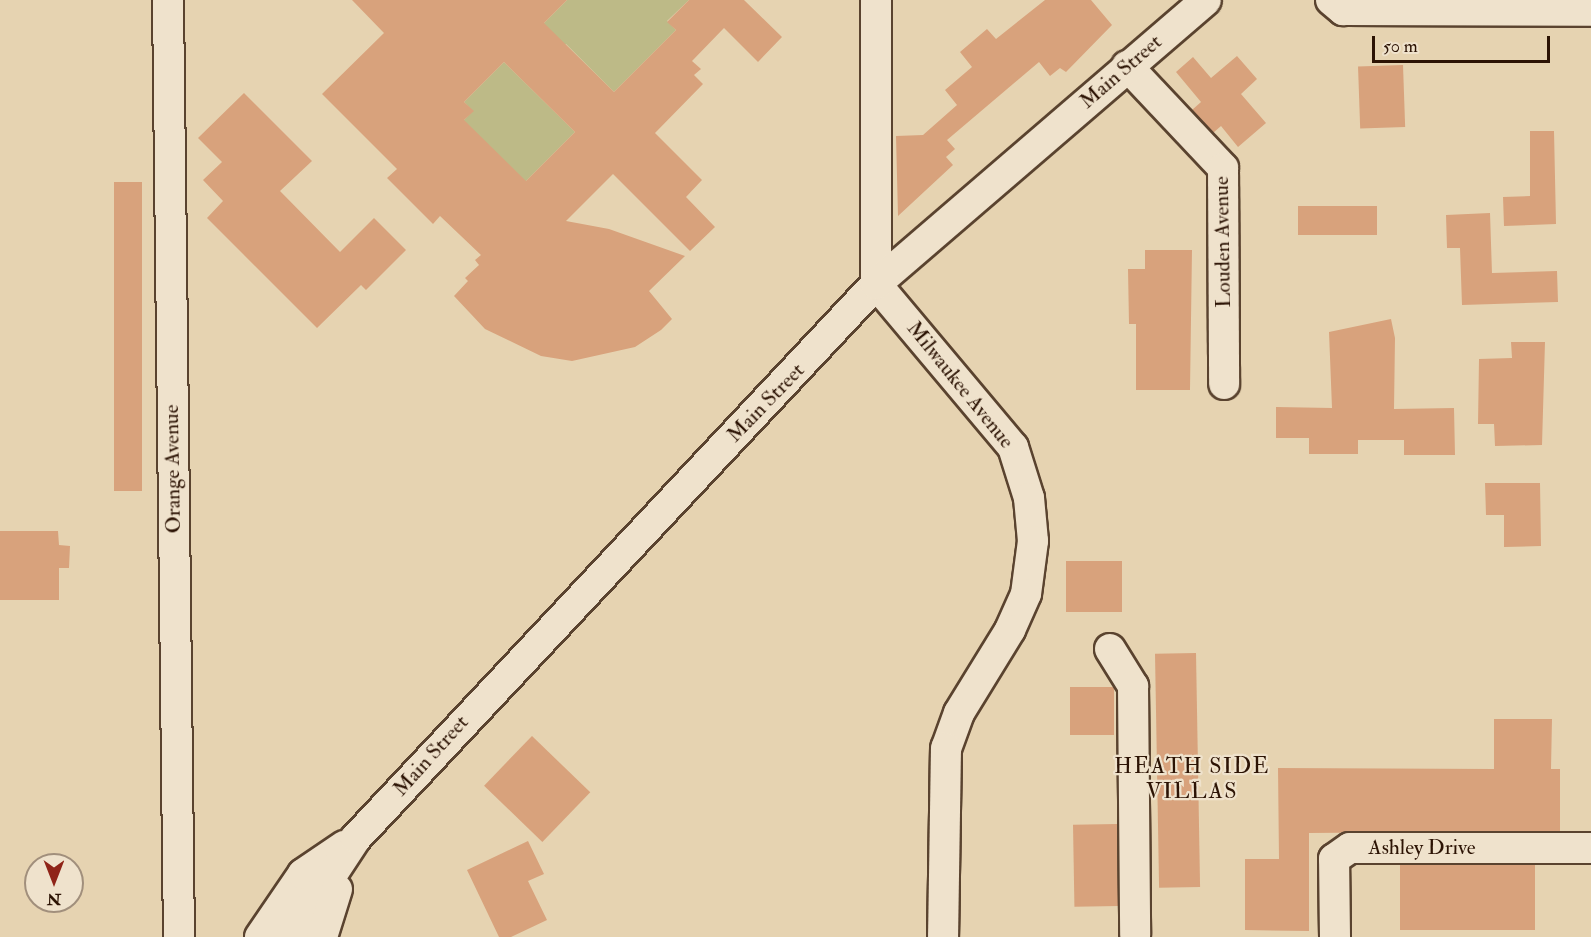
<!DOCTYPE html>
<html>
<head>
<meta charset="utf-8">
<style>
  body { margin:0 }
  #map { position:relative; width:1591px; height:937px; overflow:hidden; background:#e6d3b1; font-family:"IM FELL Double Pica",serif }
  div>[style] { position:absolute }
  .green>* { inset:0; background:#bdba87 }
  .building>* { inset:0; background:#d8a27c; transform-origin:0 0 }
  .roads { filter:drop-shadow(2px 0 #5a432f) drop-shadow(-2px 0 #5a432f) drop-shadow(0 2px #5a432f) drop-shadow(0 -2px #5a432f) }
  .minor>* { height:30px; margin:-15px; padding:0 15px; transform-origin:15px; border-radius:15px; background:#efe2cc }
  span { translate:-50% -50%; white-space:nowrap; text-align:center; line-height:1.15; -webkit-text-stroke:4.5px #efe2cc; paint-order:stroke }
  .street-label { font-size:21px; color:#2c1304 }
  .neighbourhood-label { font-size:22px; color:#2c1304; letter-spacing:1.5px }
  .north { position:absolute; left:24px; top:853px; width:60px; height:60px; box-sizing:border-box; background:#efe2cc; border:2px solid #a18f7c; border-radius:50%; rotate:180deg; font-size:16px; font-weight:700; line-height:24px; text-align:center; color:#2c1304 }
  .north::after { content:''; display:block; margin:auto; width:21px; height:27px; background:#8f2418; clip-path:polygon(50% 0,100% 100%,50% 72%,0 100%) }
  .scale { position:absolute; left:1372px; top:36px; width:178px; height:27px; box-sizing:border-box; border:3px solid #2c1304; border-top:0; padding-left:8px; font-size:18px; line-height:21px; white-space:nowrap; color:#2c1304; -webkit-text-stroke:4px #efe2cc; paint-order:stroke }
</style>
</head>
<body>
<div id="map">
  <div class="green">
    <i style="clip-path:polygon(567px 0,689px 0,667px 21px,676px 30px,614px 92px,566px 44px,560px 49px,539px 28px)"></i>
    <i style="clip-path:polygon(504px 62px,575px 132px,526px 181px,404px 180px,473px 111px,464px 102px)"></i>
  </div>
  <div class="building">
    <i style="clip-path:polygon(evenodd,352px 0,567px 0,544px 23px,614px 92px,676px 30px,667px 22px,689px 0,744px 0,782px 37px,758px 62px,724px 28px,692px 61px,701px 69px,694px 75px,703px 84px,655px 133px,702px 180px,686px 197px,715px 227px,690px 251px,613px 174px,566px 221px,609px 229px,685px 256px,649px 291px,672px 319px,661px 330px,635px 347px,572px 361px,541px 356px,485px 329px,454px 296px,468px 281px,465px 278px,479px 265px,475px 260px,481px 255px,440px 216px,433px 224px,387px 178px,397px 169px,322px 94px,384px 33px,352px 0,504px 62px,575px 132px,526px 181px,464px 120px,474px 111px,464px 102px,504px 62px)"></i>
    <i style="clip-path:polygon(1045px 0,1091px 0,1112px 25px,1066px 72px,1060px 68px,1050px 76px,1039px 62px,947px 140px,955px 149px,946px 157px,953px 165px,898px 216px,896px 136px,923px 135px,957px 105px,945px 90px,972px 67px,960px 52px,987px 29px,996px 39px)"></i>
    <i style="clip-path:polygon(1237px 56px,1257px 79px,1241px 94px,1266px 123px,1238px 147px,1221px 126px,1213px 133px,1192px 110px,1201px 102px,1176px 72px,1193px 57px,1211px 78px)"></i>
    <i style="left:1403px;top:65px;width:62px;height:45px;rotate:88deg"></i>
    <i style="clip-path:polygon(244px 93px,312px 161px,280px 191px,340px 252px,374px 218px,406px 250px,366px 290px,361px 285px,317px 328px,207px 218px,223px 201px,203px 180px,222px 162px,198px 138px)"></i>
    <i style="clip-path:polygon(1530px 131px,1554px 131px,1556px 224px,1504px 226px,1503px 197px,1530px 196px)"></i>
    <i style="left:114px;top:182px;width:28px;height:309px"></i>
    <i style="left:1298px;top:206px;width:79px;height:29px"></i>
    <i style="clip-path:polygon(1490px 213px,1492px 273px,1557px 271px,1558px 302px,1462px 305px,1460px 248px,1447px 248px,1446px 215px)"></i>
    <i style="clip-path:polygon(1145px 250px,1192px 250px,1190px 390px,1136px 390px,1136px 324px,1129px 324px,1128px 269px,1145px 269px)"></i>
    <i style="clip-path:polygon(1391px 319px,1395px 338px,1394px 409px,1454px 408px,1455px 455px,1404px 455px,1404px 440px,1358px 440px,1358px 454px,1309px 454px,1309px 438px,1276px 438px,1276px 407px,1332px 408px,1329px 332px)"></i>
    <i style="clip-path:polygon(1511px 342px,1545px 342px,1542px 445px,1495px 446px,1494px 424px,1478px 424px,1479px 359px,1512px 358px)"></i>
    <i style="clip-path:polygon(1485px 483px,1540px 483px,1541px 546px,1504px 547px,1504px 515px,1486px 515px)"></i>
    <i style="clip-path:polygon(0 531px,58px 531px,59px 545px,70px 546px,69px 568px,59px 568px,59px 600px,0 600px)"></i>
    <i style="left:1066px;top:561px;width:56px;height:51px"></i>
    <i style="left:1196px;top:653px;width:234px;height:41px;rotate:89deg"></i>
    <i style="left:1070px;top:687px;width:44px;height:48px"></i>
    <i style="clip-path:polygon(1494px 719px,1552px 719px,1551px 769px,1560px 769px,1560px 831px,1309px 833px,1309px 931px,1245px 930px,1245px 859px,1279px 859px,1278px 768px,1494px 769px)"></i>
    <i style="left:532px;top:736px;width:81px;height:69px;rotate:44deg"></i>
    <i style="left:1117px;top:824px;width:82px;height:44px;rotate:89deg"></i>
    <i style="clip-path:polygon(528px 841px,544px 874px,528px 881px,547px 920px,511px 937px,499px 937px,467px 870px)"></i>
    <i style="left:1400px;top:865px;width:135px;height:65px"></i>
  </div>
  <div class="roads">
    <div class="minor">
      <i style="left:168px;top:0;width:937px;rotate:89.33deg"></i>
      <i style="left:876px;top:0;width:284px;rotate:90deg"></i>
      <i style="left:876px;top:284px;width:213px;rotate:50deg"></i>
      <i style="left:1013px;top:447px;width:53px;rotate:72.6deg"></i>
      <i style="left:1029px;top:498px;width:43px;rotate:84.7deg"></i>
      <i style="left:1033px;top:541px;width:53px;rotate:97.5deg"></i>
      <i style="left:1026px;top:594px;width:39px;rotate:114deg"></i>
      <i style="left:1010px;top:630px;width:97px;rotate:121.6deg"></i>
      <i style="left:959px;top:713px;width:37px;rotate:110deg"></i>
      <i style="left:946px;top:748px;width:189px;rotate:90.9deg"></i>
      <i style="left:1331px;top:0;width:16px;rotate:40deg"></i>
      <i style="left:1343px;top:10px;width:248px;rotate:0.2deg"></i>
      <i style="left:1127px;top:66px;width:140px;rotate:46.7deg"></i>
      <i style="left:1223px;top:168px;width:216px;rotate:89.7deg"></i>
      <i style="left:1110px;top:649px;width:44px;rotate:58.1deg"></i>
      <i style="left:1133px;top:686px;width:249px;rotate:89.5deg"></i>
      <i style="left:260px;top:937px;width:76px;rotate:-55.7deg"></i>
      <i style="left:303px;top:874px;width:50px;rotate:-34.3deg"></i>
      <i style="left:291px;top:937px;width:118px;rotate:-56.7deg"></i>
      <i style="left:356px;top:838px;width:760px;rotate:-46.81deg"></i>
      <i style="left:876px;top:284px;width:435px;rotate:-40.7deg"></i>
      <i style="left:322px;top:937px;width:50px;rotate:-72.6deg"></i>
      <i style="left:1335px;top:937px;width:78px;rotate:-90.7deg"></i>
      <i style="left:1334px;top:859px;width:19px;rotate:-35deg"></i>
      <i style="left:1350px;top:848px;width:241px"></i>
    </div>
  </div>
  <div class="street-label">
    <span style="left:1121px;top:72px;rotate:-41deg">Main Street</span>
    <span style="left:1223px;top:242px;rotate:-91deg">Louden Avenue</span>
    <span style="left:960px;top:385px;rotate:51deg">Milwaukee Avenue</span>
    <span style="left:766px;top:403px;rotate:-46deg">Main Street</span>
    <span style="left:173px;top:469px;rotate:-91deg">Orange Avenue</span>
    <span style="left:431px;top:756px;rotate:-48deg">Main Street</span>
    <span style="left:1422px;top:848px">Ashley Drive</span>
  </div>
  <div class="neighbourhood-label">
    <span style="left:1192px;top:779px">HEATH SIDE<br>VILLAS</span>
  </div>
  <div class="north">N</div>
  <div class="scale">50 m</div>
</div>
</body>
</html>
